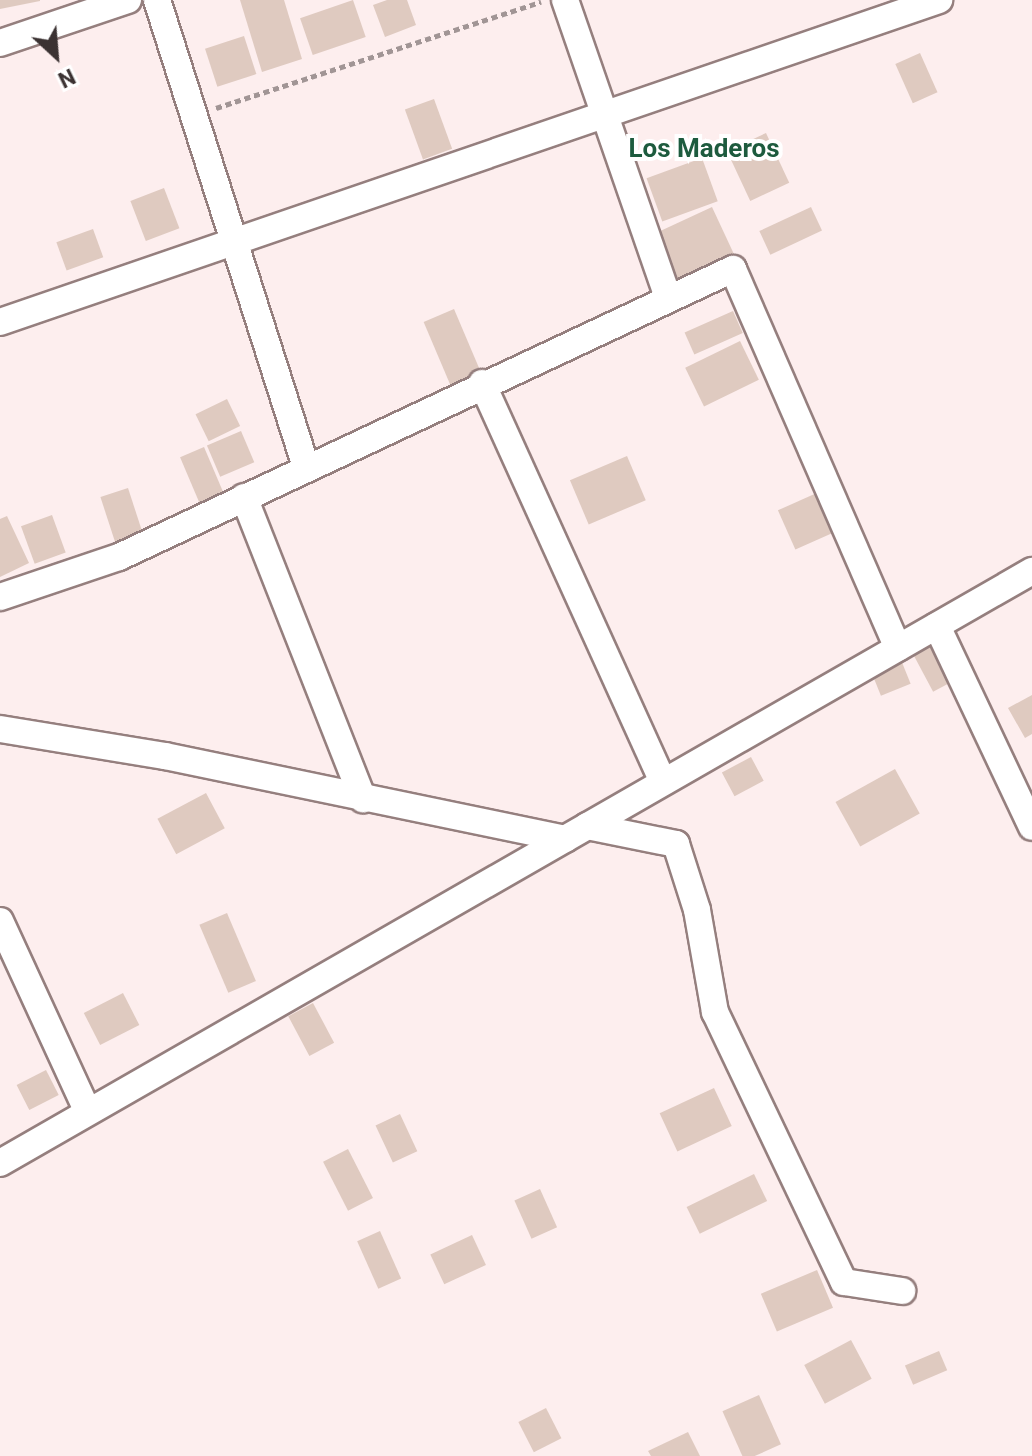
<!DOCTYPE html>
<html>
<head>
<meta charset="utf-8">
<style>
  body { margin:0 }
  #map { position:relative; width:1032px; height:1456px; overflow:hidden; background:#fdeeee; font-family:Roboto,sans-serif }
  div>[style] { position:absolute }
  .building>* { inset:0; background:#dfcac0; transform-origin:0 0 }
  .path>* { height:5px; margin-top:-2.5px; transform-origin:0; background:repeating-linear-gradient(90deg,#a19595 0 6px,transparent 0 10px) }
  .roads { filter:drop-shadow(2px 0 #957f7e) drop-shadow(-2px 0 #957f7e) drop-shadow(0 2px #957f7e) drop-shadow(0 -2px #957f7e) }
  .street>* { height:26px; margin:-13px; padding:0 13px; transform-origin:13px; border-radius:13px; background:#fff }
  span { translate:-50% -50%; white-space:nowrap; text-align:center; line-height:1.15; -webkit-text-stroke:8px #fff; paint-order:stroke }
  .neighbourhood-label { font-size:26px; color:#1d5b3e; font-weight:700 }
  .north { position:absolute; left:16px; top:16px; width:80px; height:80px; -webkit-text-stroke:6px #fff; paint-order:stroke; rotate:154deg; font-size:22px; font-weight:700; line-height:32px; text-align:center; color:#3b3232 }
  .north::after { content:''; display:block; margin:auto; width:28px; height:36px; background:#3b3232; clip-path:polygon(50% 0,100% 100%,50% 72%,0 100%) }
</style>
</head>
<body>
<div id="map">
  <div class="building">
    <i style="clip-path:polygon(0 0,40px 0,40px 1px,0 9px)"></i>
    <i style="clip-path:polygon(240px 0,284px 0,302px 59px,262px 72px)"></i>
    <i style="left:353px;top:0;width:39px;height:56px;rotate:71deg"></i>
    <i style="clip-path:polygon(387px 0,407px 0,416px 25px,385px 37px,373px 5px)"></i>
    <i style="left:244px;top:36px;width:40px;height:41px;rotate:72deg"></i>
    <i style="left:920px;top:53px;width:43px;height:27px;rotate:66deg"></i>
    <i style="left:434px;top:99px;width:53px;height:31px;rotate:70deg"></i>
    <i style="left:766px;top:133px;width:55px;height:43px;rotate:65deg"></i>
    <i style="left:702px;top:158px;width:46px;height:59px;rotate:70deg"></i>
    <i style="left:164px;top:188px;width:43px;height:36px;rotate:69deg"></i>
    <i style="left:712px;top:207px;width:51px;height:63px;rotate:65deg"></i>
    <i style="left:811px;top:207px;width:26px;height:57px;rotate:65deg"></i>
    <i style="left:93px;top:229px;width:30px;height:39px;rotate:70deg"></i>
    <i style="left:454px;top:309px;width:69px;height:33px;rotate:67deg"></i>
    <i style="left:733px;top:311px;width:24px;height:53px;rotate:66deg"></i>
    <i style="left:740px;top:341px;width:43px;height:61px;rotate:64deg"></i>
    <i style="left:227px;top:399px;width:30px;height:35px;rotate:64deg"></i>
    <i style="left:241px;top:431px;width:34px;height:37px;rotate:67deg"></i>
    <i style="left:204px;top:447px;width:53px;height:26px;rotate:67deg"></i>
    <i style="left:627px;top:456px;width:48px;height:62px;rotate:67deg"></i>
    <i style="left:128px;top:488px;width:54px;height:29px;rotate:72deg"></i>
    <i style="left:819px;top:492px;width:43px;height:45px;rotate:66deg"></i>
    <i style="left:52px;top:515px;width:40px;height:33px;rotate:70deg"></i>
    <i style="clip-path:polygon(7px 516px,29px 563px,0 577px,0 519px)"></i>
    <i style="left:933px;top:634px;width:51px;height:27px;rotate:62deg"></i>
    <i style="left:899px;top:655px;width:31px;height:32px;rotate:68deg"></i>
    <i style="clip-path:polygon(1032px 695px,1032px 734px,1025px 738px,1008px 708px)"></i>
    <i style="left:751px;top:757px;width:27px;height:33px;rotate:62deg"></i>
    <i style="left:895px;top:769px;width:51px;height:68px;rotate:61deg"></i>
    <i style="left:206px;top:793px;width:40px;height:55px;rotate:62deg"></i>
    <i style="left:227px;top:913px;width:74px;height:30px;rotate:67deg"></i>
    <i style="left:123px;top:993px;width:36px;height:44px;rotate:63deg"></i>
    <i style="left:313px;top:1003px;width:45px;height:28px;rotate:62deg"></i>
    <i style="left:46px;top:1070px;width:28px;height:33px;rotate:63deg"></i>
    <i style="left:714px;top:1088px;width:42px;height:60px;rotate:65deg"></i>
    <i style="left:400px;top:1114px;width:41px;height:27px;rotate:65deg"></i>
    <i style="left:348px;top:1149px;width:55px;height:28px;rotate:63deg"></i>
    <i style="left:754px;top:1174px;width:30px;height:75px;rotate:64deg"></i>
    <i style="left:540px;top:1189px;width:42px;height:28px;rotate:66deg"></i>
    <i style="left:380px;top:1231px;width:52px;height:25px;rotate:66deg"></i>
    <i style="left:472px;top:1235px;width:33px;height:46px;rotate:65deg"></i>
    <i style="left:817px;top:1270px;width:41px;height:61px;rotate:67deg"></i>
    <i style="left:851px;top:1340px;width:44px;height:53px;rotate:62deg"></i>
    <i style="left:939px;top:1351px;width:21px;height:37px;rotate:67deg"></i>
    <i style="left:759px;top:1395px;width:54px;height:40px;rotate:66deg"></i>
    <i style="left:546px;top:1408px;width:34px;height:31px;rotate:63deg"></i>
    <i style="clip-path:polygon(688px 1432px,700px 1456px,651px 1456px,648px 1451px)"></i>
  </div>
  <div class="path">
    <i style="left:216px;top:108px;width:342px;rotate:-18.1deg"></i>
  </div>
  <div class="roads">
    <div class="street">
      <i style="left:157px;top:0;width:489px;rotate:72.3deg"></i>
      <i style="left:565px;top:0;width:315px;rotate:70.9deg"></i>
      <i style="left:0;top:43px;width:135px;rotate:-18.6deg"></i>
      <i style="left:0;top:322px;width:993px;rotate:-18.93deg"></i>
      <i style="left:482px;top:383px;width:438px;rotate:65.6deg"></i>
      <i style="left:244px;top:497px;width:325px;rotate:68.5deg"></i>
      <i style="left:0;top:597px;width:126px;rotate:-18.6deg"></i>
      <i style="left:119px;top:557px;width:678px;rotate:-25.13deg"></i>
      <i style="left:733px;top:269px;width:413px;rotate:66.5deg"></i>
      <i style="left:937px;top:626px;width:222px;rotate:64.7deg"></i>
      <i style="left:0;top:729px;width:167px;rotate:9.3deg"></i>
      <i style="left:165px;top:756px;width:409px;rotate:11.7deg"></i>
      <i style="left:587px;top:826px;width:91px;rotate:11.4deg"></i>
      <i style="left:676px;top:844px;width:69px;rotate:72.3deg"></i>
      <i style="left:697px;top:910px;width:104px;rotate:80deg"></i>
      <i style="left:715px;top:1012px;width:299px;rotate:64.5deg"></i>
      <i style="left:844px;top:1282px;width:59px;rotate:8.8deg"></i>
      <i style="left:0;top:921px;width:210px;rotate:65.3deg"></i>
      <i style="left:0;top:1163px;width:1190px;rotate:-29.84deg"></i>
    </div>
  </div>
  <div class="neighbourhood-label">
    <span style="left:704px;top:149px">Los Maderos</span>
  </div>
  <div class="north">N</div>
</div>
</body>
</html>
